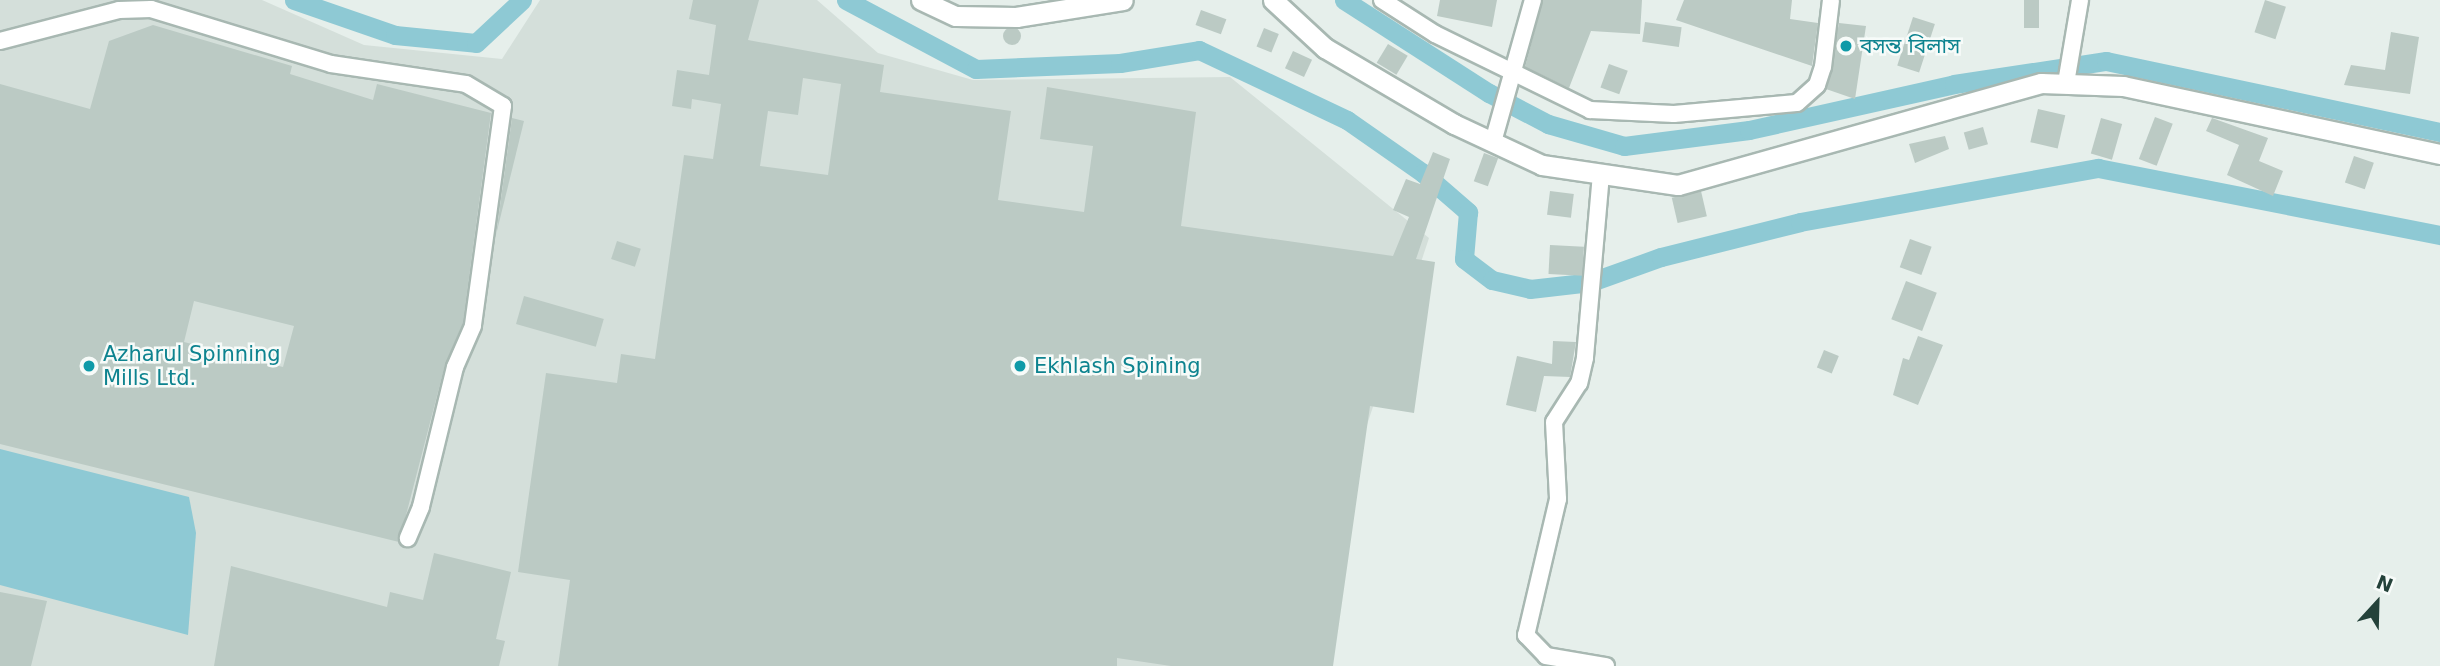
<!DOCTYPE html>
<html>
<head>
<meta charset="utf-8">
<style>
  body { margin:0 }
  #map { position:relative; width:2440px; height:666px; overflow:hidden; background:#e6efeb; font-family:"DejaVu Sans","Noto Sans Bengali",sans-serif }
  div>[style] { position:absolute }
  .built>* { inset:0; background:#d4dfda }
  .water>* { inset:0; background:#8ec9d4 }
  .canal>* { height:19px; margin:-9.5px; padding:0 9.5px; transform-origin:9.5px; border-radius:9.5px; background:#8ec9d4 }
  .building>* { inset:0; background:#bbcac4; transform-origin:0 0 }
  .round { border-radius:50% }
  .roads { filter:drop-shadow(2px 0 #a8b8b2) drop-shadow(-2px 0 #a8b8b2) drop-shadow(0 2px #a8b8b2) drop-shadow(0 -2px #a8b8b2) }
  .minor>* { height:16px; margin:-8px; padding:0 8px; transform-origin:8px; border-radius:8px; background:#fff }
  .tertiary>* { height:19px; margin:-9.5px; padding:0 9.5px; transform-origin:9.5px; border-radius:9.5px; background:#fff }
  .dots>* { width:19px; height:19px; translate:-50% -50%; box-sizing:border-box; border:4px solid #f7fbf9; border-radius:50% }
  span { translate:-50% -50%; white-space:nowrap; text-align:center; line-height:1.15; -webkit-text-stroke:5px #f7fbf9; paint-order:stroke }
  .culture-label { font-size:21px; color:#0d838f }
  .left { translate:0 -50%; text-align:left }
  .north { position:absolute; left:2342px; top:568px; width:70px; height:70px; -webkit-text-stroke:5px #f7fbf9; paint-order:stroke; rotate:22deg; font-size:19px; font-weight:700; line-height:28px; text-align:center; color:#24423a }
  .north::after { content:''; display:block; margin:auto; width:24px; height:32px; background:#24423a; clip-path:polygon(50% 0,100% 100%,50% 72%,0 100%) }
</style>
</head>
<body>
<div id="map">
  <div class="built">
    <i style="clip-path:polygon(0 0,262px 0,364px 45px,502px 59px,540px 0,817px 0,878px 53px,973px 80px,1230px 77px,1429px 238px,1287px 666px,0 666px)"></i>
  </div>
  <div class="water">
    <i style="clip-path:polygon(0 449px,189px 497px,196px 533px,188px 635px,0 585px)"></i>
  </div>
  <div class="canal">
    <i style="left:294px;top:0;width:107px;rotate:19.1deg"></i>
    <i style="left:395px;top:35px;width:81px;rotate:5.6deg"></i>
    <i style="left:476px;top:43px;width:63px;rotate:-43.1deg"></i>
    <i style="left:846px;top:0;width:147px;rotate:28deg"></i>
    <i style="left:976px;top:69px;width:144px;rotate:-2.4deg"></i>
    <i style="left:1120px;top:63px;width:80px;rotate:-9.3deg"></i>
    <i style="left:1199px;top:50px;width:164px;rotate:25.3deg"></i>
    <i style="left:1347px;top:120px;width:93px;rotate:34.9deg"></i>
    <i style="left:1423px;top:173px;width:60px;rotate:40.9deg"></i>
    <i style="left:1468px;top:212px;width:47px;rotate:94.9deg"></i>
    <i style="left:1464px;top:259px;width:35px;rotate:37deg"></i>
    <i style="left:1492px;top:280px;width:39px;rotate:13deg"></i>
    <i style="left:1530px;top:289px;width:61px;rotate:-6.5deg"></i>
    <i style="left:1591px;top:282px;width:74px;rotate:-19.7deg"></i>
    <i style="left:1661px;top:257px;width:143px;rotate:-14.1deg"></i>
    <i style="left:1800px;top:222px;width:303px;rotate:-10.3deg"></i>
    <i style="left:2098px;top:168px;width:349px;rotate:11.1deg"></i>
    <i style="left:1344px;top:0;width:172px;rotate:32.7deg"></i>
    <i style="left:1489px;top:93px;width:67px;rotate:27.7deg"></i>
    <i style="left:1548px;top:124px;width:79px;rotate:16.1deg"></i>
    <i style="left:1624px;top:146px;width:126px;rotate:-7.3deg"></i>
    <i style="left:1749px;top:130px;width:210px;rotate:-12.6deg"></i>
    <i style="left:1954px;top:84px;width:154px;rotate:-8.6deg"></i>
    <i style="left:2106px;top:61px;width:341px;rotate:12deg"></i>
  </div>
  <div class="building">
    <i style="clip-path:polygon(evenodd,693px 0,759px 0,748px 40px,884px 65px,880px 92px,1011px 111px,998px 200px,1084px 212px,1093px 146px,1040px 139px,1047px 87px,1196px 112px,1181px 226px,1393px 256px,1409px 217px,1393px 210px,1406px 179px,1420px 184px,1433px 152px,1450px 159px,1416px 259px,1435px 262px,1414px 413px,1370px 406px,1333px 666px,1171px 666px,1117px 658px,1117px 666px,558px 666px,570px 580px,518px 572px,546px 373px,617px 383px,621px 354px,655px 359px,684px 155px,713px 159px,721px 104px,692px 99px,691px 109px,672px 106px,677px 70px,709px 75px,716px 25px,689px 19px,693px 0,803px 78px,841px 84px,828px 175px,760px 166px,768px 111px,798px 115px,803px 78px)"></i>
    <i style="clip-path:polygon(1440px 0,1497px 0,1492px 27px,1437px 16px)"></i>
    <i style="clip-path:polygon(1543px 0,1642px 0,1640px 34px,1591px 31px,1569px 88px,1525px 67px)"></i>
    <i style="clip-path:polygon(1684px 0,1792px 0,1790px 19px,1818px 23px,1812px 66px,1676px 20px)"></i>
    <i style="left:2024px;top:0;width:15px;height:28px"></i>
    <i style="left:2265px;top:0;width:22px;height:34px;rotate:18deg"></i>
    <i style="left:1201px;top:10px;width:27px;height:16px;rotate:20deg"></i>
    <i style="left:1913px;top:17px;width:23px;height:51px;rotate:18deg"></i>
    <i style="left:1645px;top:22px;width:37px;height:20px;rotate:8deg"></i>
    <i style="clip-path:polygon(1839px 23px,1866px 26px,1855px 99px,1826px 89px)"></i>
    <i style="clip-path:polygon(evenodd,153px 25px,292px 66px,290px 74px,373px 100px,377px 84px,491px 113px,463px 323px,445px 365px,399px 542px,0 444px,0 84px,90px 109px,109px 41px,153px 25px,194px 301px,294px 326px,283px 367px,184px 342px,194px 301px)"></i>
    <i class="round" style="left:1003px;top:27px;width:18px;height:18px"></i>
    <i style="left:1264px;top:28px;width:16px;height:20px;rotate:22deg"></i>
    <i style="clip-path:polygon(2391px 32px,2419px 37px,2410px 94px,2344px 85px,2351px 65px,2385px 70px)"></i>
    <i style="left:1388px;top:44px;width:23px;height:22px;rotate:31deg"></i>
    <i style="left:1293px;top:51px;width:21px;height:19px;rotate:25deg"></i>
    <i style="left:1609px;top:64px;width:20px;height:25px;rotate:20deg"></i>
    <i style="left:2038px;top:109px;width:28px;height:34px;rotate:13deg"></i>
    <i style="left:2155px;top:117px;width:19px;height:45px;rotate:21deg"></i>
    <i style="clip-path:polygon(512px 118px,524px 121px,496px 235px)"></i>
    <i style="left:2101px;top:118px;width:22px;height:37px;rotate:16deg"></i>
    <i style="clip-path:polygon(2212px 118px,2268px 138px,2259px 161px,2283px 171px,2273px 196px,2227px 175px,2239px 145px,2206px 131px)"></i>
    <i style="left:1983px;top:127px;width:18px;height:20px;rotate:74deg"></i>
    <i style="clip-path:polygon(1945px 136px,1949px 149px,1915px 163px,1909px 144px)"></i>
    <i style="left:1484px;top:153px;width:15px;height:30px;rotate:20deg"></i>
    <i style="left:2354px;top:156px;width:21px;height:28px;rotate:19deg"></i>
    <i style="left:1550px;top:191px;width:24px;height:24px;rotate:7deg"></i>
    <i style="left:1701px;top:191px;width:26px;height:30px;rotate:77deg"></i>
    <i style="left:1910px;top:239px;width:23px;height:30px;rotate:20deg"></i>
    <i style="left:617px;top:241px;width:25px;height:19px;rotate:18deg"></i>
    <i style="left:1550px;top:245px;width:34px;height:29px;rotate:3deg"></i>
    <i style="left:1906px;top:281px;width:33px;height:41px;rotate:21deg"></i>
    <i style="left:524px;top:296px;width:83px;height:29px;rotate:16deg"></i>
    <i style="clip-path:polygon(1918px 336px,1943px 345px,1918px 405px,1893px 395px,1903px 358px,1909px 360px)"></i>
    <i style="clip-path:polygon(1553px 341px,1576px 342px,1570px 377px,1544px 376px,1536px 412px,1506px 405px,1517px 356px,1552px 364px)"></i>
    <i style="left:1824px;top:350px;width:16px;height:19px;rotate:22deg"></i>
    <i style="clip-path:polygon(434px 553px,511px 572px,496px 639px,505px 641px,499px 666px,214px 666px,231px 566px,387px 607px,390px 592px,423px 600px)"></i>
    <i style="clip-path:polygon(0 592px,47px 601px,31px 666px,0 666px)"></i>
  </div>
  <div class="roads">
    <div class="minor">
      <i style="left:1382px;top:0;width:63px;rotate:32.7deg"></i>
      <i style="left:1435px;top:34px;width:173px;rotate:26.1deg"></i>
      <i style="left:1590px;top:110px;width:84px;rotate:2.7deg"></i>
      <i style="left:1674px;top:114px;width:123px;rotate:-5.1deg"></i>
      <i style="left:1797px;top:103px;width:27px;rotate:-42deg"></i>
      <i style="left:1817px;top:85px;width:19px;rotate:-72deg"></i>
      <i style="left:1823px;top:67px;width:67px;rotate:-83.2deg"></i>
      <i style="left:0;top:41px;width:123px;rotate:-14.6deg"></i>
      <i style="left:119px;top:10px;width:32px;rotate:-2deg"></i>
      <i style="left:151px;top:9px;width:188px;rotate:17deg"></i>
      <i style="left:331px;top:64px;width:136px;rotate:8.4deg"></i>
      <i style="left:466px;top:84px;width:43px;rotate:30.7deg"></i>
      <i style="left:503px;top:106px;width:222px;rotate:97.8deg"></i>
      <i style="left:473px;top:326px;width:45px;rotate:113.7deg"></i>
      <i style="left:455px;top:367px;width:144px;rotate:103.7deg"></i>
      <i style="left:421px;top:507px;width:34px;rotate:113deg"></i>
      <i style="left:2066px;top:83px;width:84px;rotate:-80.4deg"></i>
      <i style="left:1493px;top:142px;width:148px;rotate:-74.3deg"></i>
      <i style="left:1601px;top:174px;width:185px;rotate:95deg"></i>
      <i style="left:1585px;top:358px;width:26px;rotate:103deg"></i>
      <i style="left:1579px;top:383px;width:46px;rotate:122.7deg"></i>
      <i style="left:1554px;top:422px;width:77px;rotate:87deg"></i>
      <i style="left:1558px;top:499px;width:140px;rotate:103.2deg"></i>
      <i style="left:1526px;top:635px;width:29px;rotate:46deg"></i>
      <i style="left:1546px;top:656px;width:61px;rotate:9.5deg"></i>
    </div>
    <div class="tertiary">
      <i style="left:921px;top:0;width:38px;rotate:25deg"></i>
      <i style="left:956px;top:16px;width:60px;rotate:1deg"></i>
      <i style="left:1016px;top:17px;width:108px;rotate:-9deg"></i>
      <i style="left:1273px;top:0;width:71px;rotate:42.7deg"></i>
      <i style="left:1325px;top:48px;width:150px;rotate:30.5deg"></i>
      <i style="left:1454px;top:124px;width:97px;rotate:25deg"></i>
      <i style="left:1542px;top:165px;width:137px;rotate:8.4deg"></i>
      <i style="left:1678px;top:185px;width:377px;rotate:-15.7deg"></i>
      <i style="left:2041px;top:83px;width:82px;rotate:2.1deg"></i>
      <i style="left:2123px;top:86px;width:324px;rotate:12.1deg"></i>
    </div>
  </div>
  <div class="dots">
    <i style="left:1846px;top:46px;background:#0f9aa8"></i>
    <i style="left:89px;top:366px;background:#0f9aa8"></i>
    <i style="left:1020px;top:366px;background:#0f9aa8"></i>
  </div>
  <div class="culture-label">
    <span class="left" style="left:1860px;top:46px">বসন্ত বিলাস</span>
    <span class="left" style="left:103px;top:366px">Azharul Spinning<br>Mills Ltd.</span>
    <span class="left" style="left:1034px;top:366px">Ekhlash Spining</span>
  </div>
  <div class="north">N</div>
</div>
</body>
</html>
